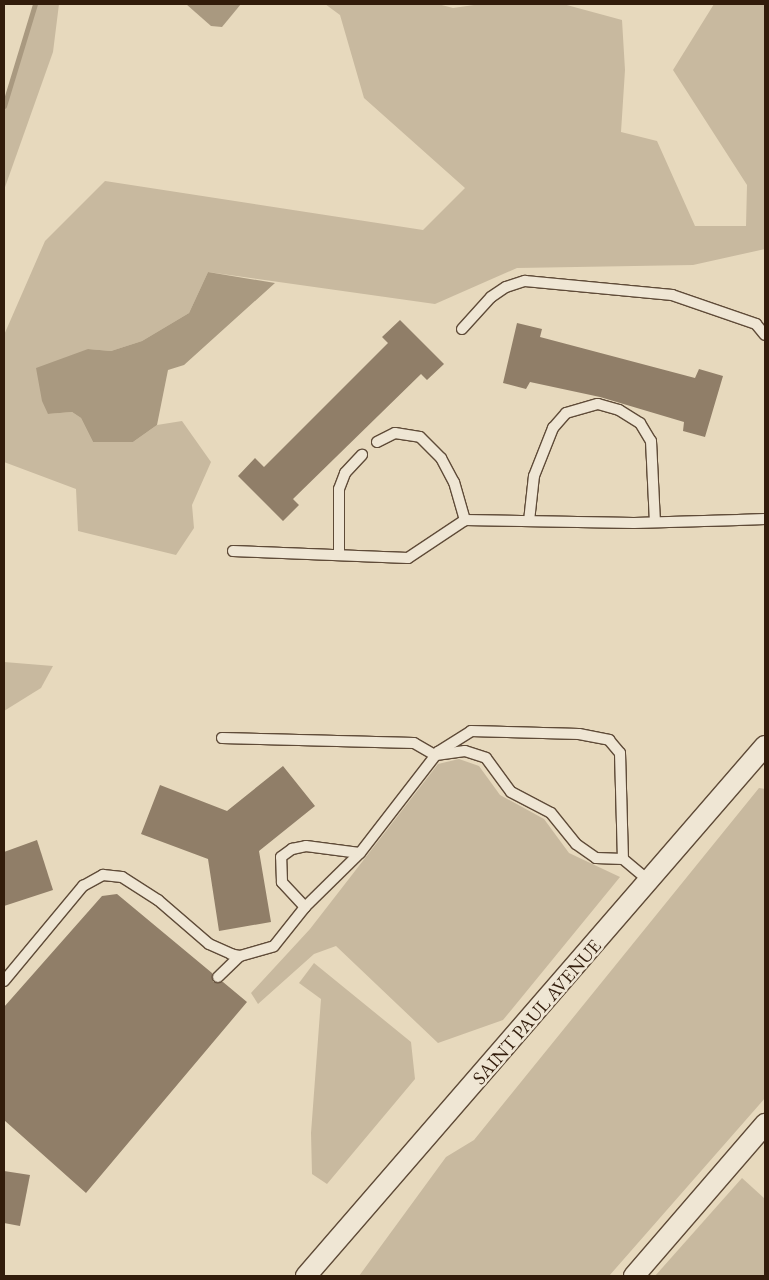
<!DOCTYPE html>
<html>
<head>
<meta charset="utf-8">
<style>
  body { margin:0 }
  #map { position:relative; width:769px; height:1280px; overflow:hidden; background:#e7d9bd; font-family:"EB Garamond",serif }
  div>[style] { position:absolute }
  .green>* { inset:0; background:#c8b99f }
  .water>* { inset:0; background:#a99980 }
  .stream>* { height:5px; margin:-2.5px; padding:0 2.5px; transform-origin:2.5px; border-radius:2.5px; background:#a99980 }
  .building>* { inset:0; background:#907e68 }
  .roads { filter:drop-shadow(1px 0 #5f4b38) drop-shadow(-1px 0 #5f4b38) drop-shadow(0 1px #5f4b38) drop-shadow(0 -1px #5f4b38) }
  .service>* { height:10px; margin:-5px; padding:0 5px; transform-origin:5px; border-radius:5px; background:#efe6d4 }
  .minor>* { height:20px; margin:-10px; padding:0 10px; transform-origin:10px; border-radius:10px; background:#efe6d4 }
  span { translate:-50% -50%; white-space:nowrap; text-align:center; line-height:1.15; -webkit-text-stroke:5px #efe6d4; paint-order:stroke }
  .street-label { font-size:19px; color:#321c0b }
  .frame { position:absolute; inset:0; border:5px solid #321c0b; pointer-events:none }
</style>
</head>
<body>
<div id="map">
  <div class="green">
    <i style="clip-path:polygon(35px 4px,59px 4px,53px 52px,4px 190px,4px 106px)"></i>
    <i style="clip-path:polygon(325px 4px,438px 4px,453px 8px,481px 4px,563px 4px,622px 20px,625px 70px,621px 132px,657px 141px,695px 226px,746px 226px,747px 185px,673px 70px,714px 4px,765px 4px,765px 249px,693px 265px,517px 268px,435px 304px,208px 272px,189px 313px,142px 341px,111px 351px,88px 349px,48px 414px,72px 412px,81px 418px,93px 442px,133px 442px,157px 425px,182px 421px,211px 462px,192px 505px,194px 528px,176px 555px,78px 531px,76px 489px,4px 462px,4px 335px,45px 241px,105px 181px,423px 230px,465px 188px,364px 98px,340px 15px)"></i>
    <i style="clip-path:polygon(4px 662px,53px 666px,41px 688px,4px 711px)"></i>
    <i style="clip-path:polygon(459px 759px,479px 766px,500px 795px,544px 819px,569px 853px,620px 877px,503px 1020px,438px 1043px,336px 946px,314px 954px,258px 1004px,251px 993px,310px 929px,438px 764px)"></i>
    <i style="clip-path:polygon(759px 788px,765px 789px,765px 1098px,609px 1276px,359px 1276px,446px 1157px,474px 1140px)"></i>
    <i style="clip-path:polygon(314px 963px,411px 1042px,415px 1079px,327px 1184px,312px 1174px,311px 1133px,321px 999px,299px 983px)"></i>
    <i style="clip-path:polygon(742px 1178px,765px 1199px,765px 1276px,655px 1276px)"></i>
  </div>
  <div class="water">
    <i style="clip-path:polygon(186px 4px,241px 4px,222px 27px,211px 26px)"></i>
    <i style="clip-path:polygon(208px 272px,275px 283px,184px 365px,168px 370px,157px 425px,133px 442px,93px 442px,81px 418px,72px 412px,48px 414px,42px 401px,36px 368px,88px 349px,111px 351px,142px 341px,189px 313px)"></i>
  </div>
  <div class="stream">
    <i style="left:4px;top:106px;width:107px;rotate:-73.1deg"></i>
  </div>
  <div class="building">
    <i style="clip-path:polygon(400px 320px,444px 364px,427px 380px,421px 374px,293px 499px,299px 505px,283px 521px,238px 476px,255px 458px,264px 467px,388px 343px,382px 337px)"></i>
    <i style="clip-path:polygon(517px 323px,542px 329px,540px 337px,695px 378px,699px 369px,723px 376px,705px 437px,683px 431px,684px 422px,600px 397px,530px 382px,526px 389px,503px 383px)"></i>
    <i style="clip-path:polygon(283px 766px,315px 806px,259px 851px,271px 922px,219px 931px,208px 859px,141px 834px,160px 785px,227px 811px)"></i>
    <i style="clip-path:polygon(37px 840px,53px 890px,4px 906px,4px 852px)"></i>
    <i style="clip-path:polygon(117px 894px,212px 973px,213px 982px,223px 982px,247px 1002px,86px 1193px,4px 1120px,4px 1007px,102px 896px)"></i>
    <i style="clip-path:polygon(4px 1171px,30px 1175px,20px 1226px,4px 1223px)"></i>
  </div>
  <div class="roads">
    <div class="service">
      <i style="left:462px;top:329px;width:43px;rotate:-47.8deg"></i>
      <i style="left:491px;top:297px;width:18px;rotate:-34deg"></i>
      <i style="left:506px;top:287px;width:20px;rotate:-18deg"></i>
      <i style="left:525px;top:281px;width:148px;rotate:5.4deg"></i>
      <i style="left:672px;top:295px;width:89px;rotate:19deg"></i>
      <i style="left:756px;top:324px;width:14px;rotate:51deg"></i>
      <i style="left:377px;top:442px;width:20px;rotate:-27deg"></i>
      <i style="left:395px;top:433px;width:25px;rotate:9deg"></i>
      <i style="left:420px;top:437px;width:30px;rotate:45deg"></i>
      <i style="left:441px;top:458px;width:27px;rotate:62deg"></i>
      <i style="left:454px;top:482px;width:40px;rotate:74deg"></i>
      <i style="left:529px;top:521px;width:45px;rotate:-83.7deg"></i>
      <i style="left:534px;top:476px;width:52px;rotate:-68.4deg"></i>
      <i style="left:553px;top:428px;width:20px;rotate:-49deg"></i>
      <i style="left:566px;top:413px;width:33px;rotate:-16deg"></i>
      <i style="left:598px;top:404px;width:22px;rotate:16deg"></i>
      <i style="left:619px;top:410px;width:25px;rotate:32deg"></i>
      <i style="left:640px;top:423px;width:21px;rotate:59deg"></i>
      <i style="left:651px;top:441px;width:81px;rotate:87.2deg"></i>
      <i style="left:233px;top:551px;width:175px;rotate:2.3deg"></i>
      <i style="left:408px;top:558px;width:69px;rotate:-33.7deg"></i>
      <i style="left:465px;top:520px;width:169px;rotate:1deg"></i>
      <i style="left:634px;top:523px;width:131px;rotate:-1.7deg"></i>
      <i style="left:339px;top:555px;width:66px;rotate:-90deg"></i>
      <i style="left:339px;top:489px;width:17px;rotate:-69deg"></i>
      <i style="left:345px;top:473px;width:25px;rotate:-47deg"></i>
      <i style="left:222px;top:738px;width:192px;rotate:1.5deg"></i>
      <i style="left:414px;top:743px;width:24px;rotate:30deg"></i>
      <i style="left:436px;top:755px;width:29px;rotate:-8deg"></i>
      <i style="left:465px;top:751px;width:22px;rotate:18deg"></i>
      <i style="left:486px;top:758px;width:42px;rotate:53.7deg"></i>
      <i style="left:511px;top:792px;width:45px;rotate:27.7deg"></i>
      <i style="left:551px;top:813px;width:40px;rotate:51deg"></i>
      <i style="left:576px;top:844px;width:24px;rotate:35deg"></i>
      <i style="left:596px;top:858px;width:27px;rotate:2deg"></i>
      <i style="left:623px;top:859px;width:35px;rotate:40deg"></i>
      <i style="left:305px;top:907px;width:77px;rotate:-44.5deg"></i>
      <i style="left:218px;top:977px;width:30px;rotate:-44deg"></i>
      <i style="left:4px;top:981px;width:124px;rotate:-50.3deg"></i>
      <i style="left:83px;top:886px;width:23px;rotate:-29deg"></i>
      <i style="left:103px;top:875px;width:19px;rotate:6deg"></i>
      <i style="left:122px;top:877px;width:43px;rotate:32.6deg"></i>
      <i style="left:158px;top:900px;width:67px;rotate:40.8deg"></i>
      <i style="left:209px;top:944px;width:24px;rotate:24deg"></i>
      <i style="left:231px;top:954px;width:9px;rotate:13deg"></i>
      <i style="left:240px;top:956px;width:35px;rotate:-16deg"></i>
      <i style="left:274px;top:946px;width:50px;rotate:-51.5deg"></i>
      <i style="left:305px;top:907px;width:34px;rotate:-133deg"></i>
      <i style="left:282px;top:882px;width:25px;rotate:-92deg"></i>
      <i style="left:281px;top:857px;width:14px;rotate:-36deg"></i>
      <i style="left:292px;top:849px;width:14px;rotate:-12deg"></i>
      <i style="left:306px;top:846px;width:54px;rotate:7.4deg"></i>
      <i style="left:360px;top:853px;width:128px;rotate:-52.3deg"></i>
      <i style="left:438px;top:752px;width:39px;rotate:-32deg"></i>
      <i style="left:471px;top:731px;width:108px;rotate:1.6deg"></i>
      <i style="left:579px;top:734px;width:31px;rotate:11deg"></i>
      <i style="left:609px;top:740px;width:17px;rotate:50deg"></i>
      <i style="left:620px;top:753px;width:106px;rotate:88.4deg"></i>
    </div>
    <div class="minor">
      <i style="left:306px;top:1276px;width:701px;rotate:-49.11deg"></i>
      <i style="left:634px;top:1276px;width:201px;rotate:-49.2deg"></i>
    </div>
  </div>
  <div class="street-label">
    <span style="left:537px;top:1012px;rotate:-49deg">SAINT PAUL AVENUE</span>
  </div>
  <div class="frame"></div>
</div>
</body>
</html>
